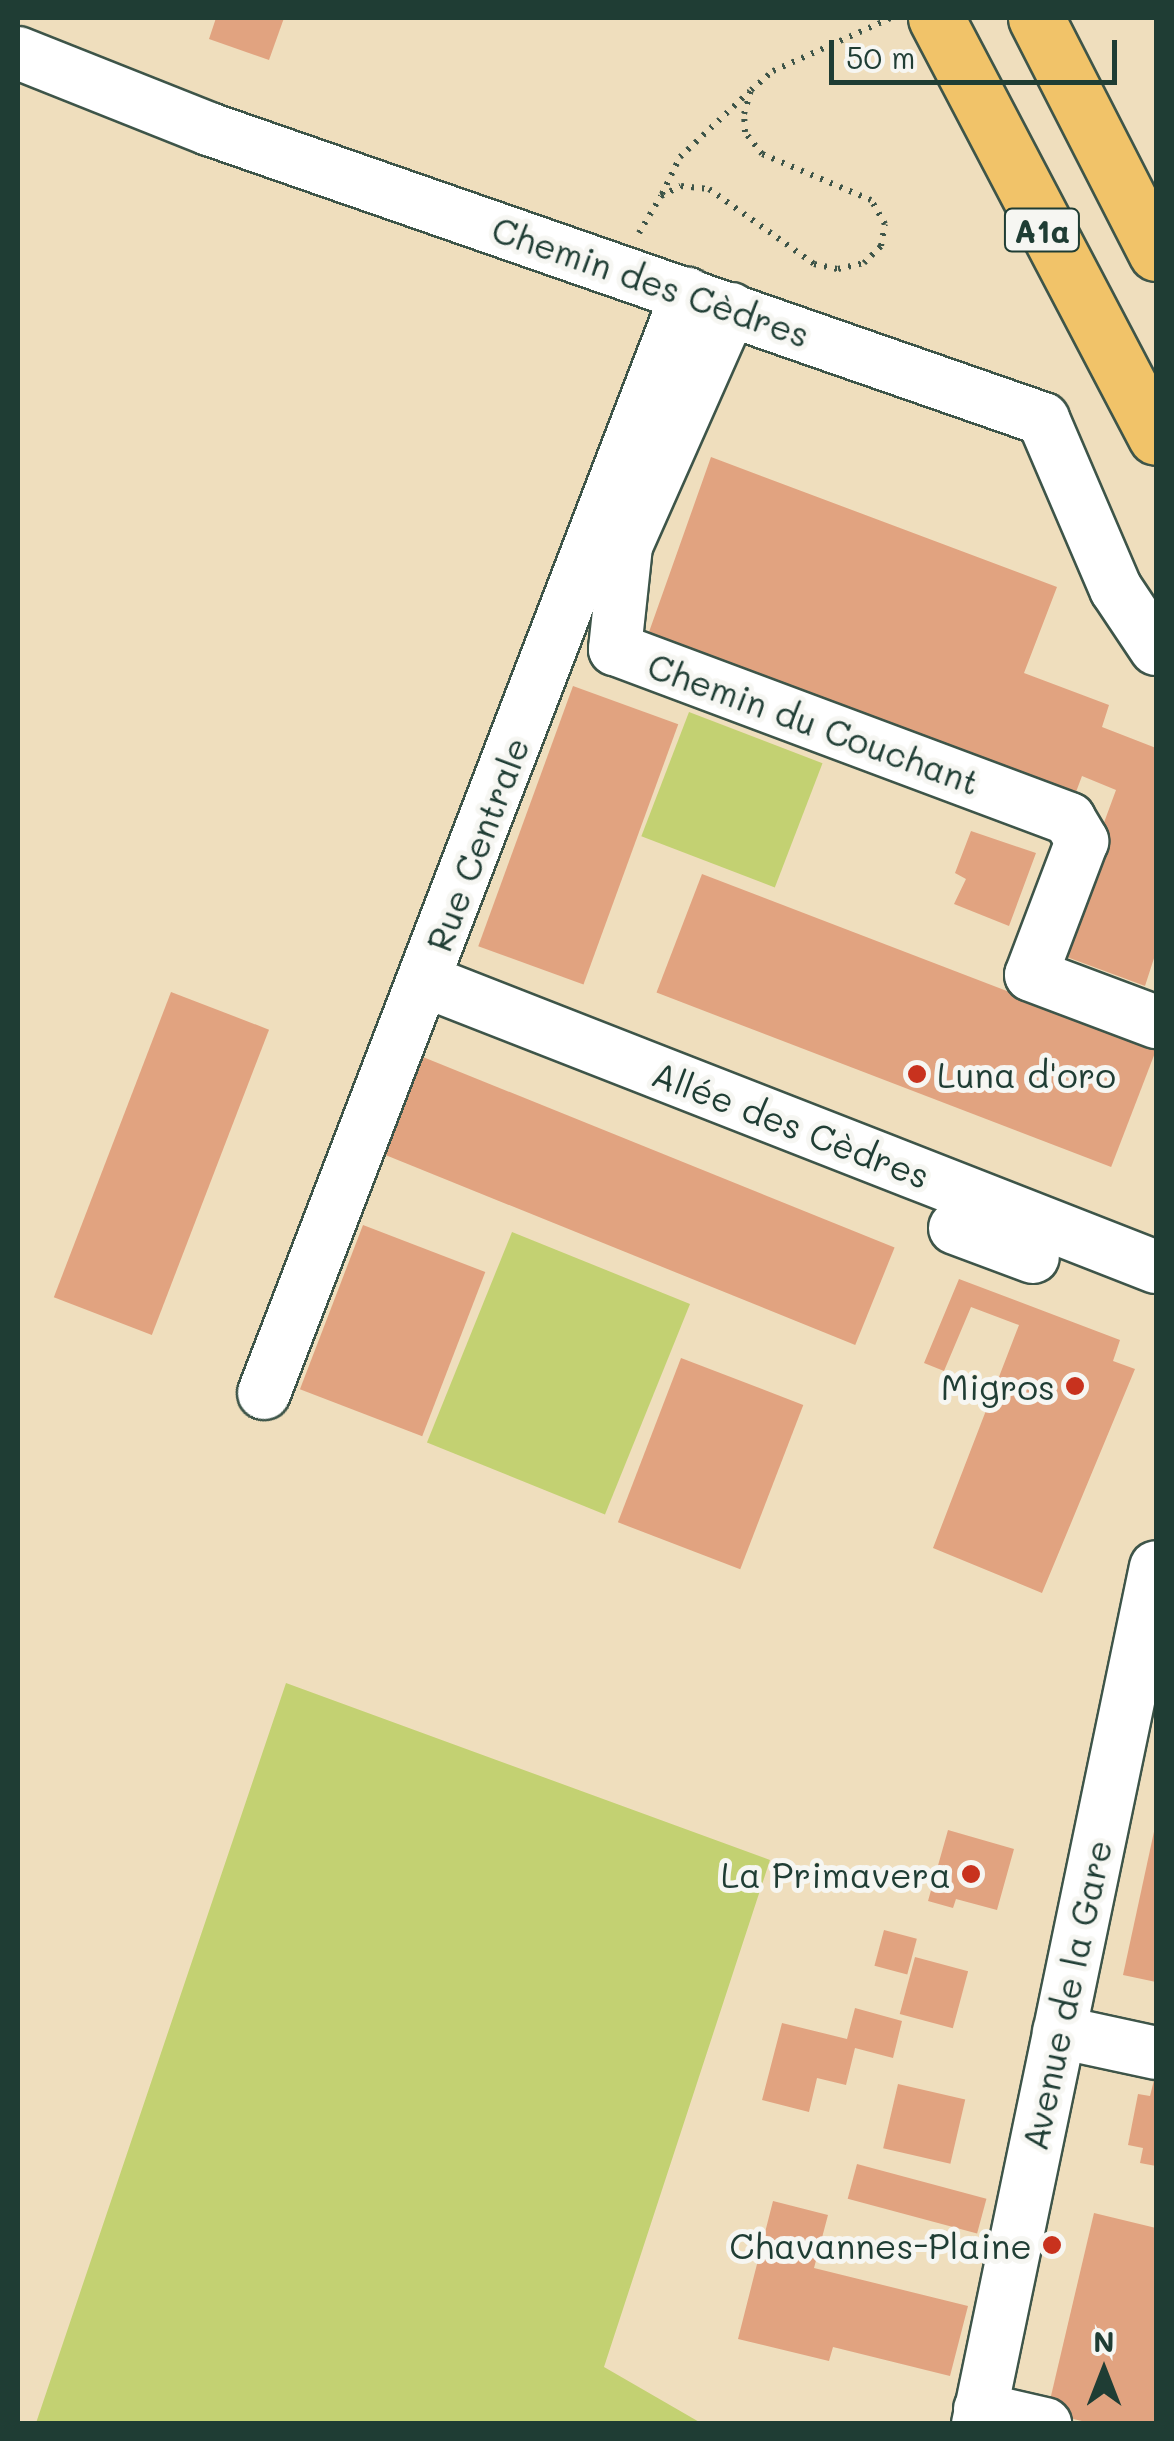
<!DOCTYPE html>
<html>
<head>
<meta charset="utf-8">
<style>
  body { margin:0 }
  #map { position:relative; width:1174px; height:2441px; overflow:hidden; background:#efdebd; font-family:Mali,sans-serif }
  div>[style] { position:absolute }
  .green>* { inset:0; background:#c3d172; transform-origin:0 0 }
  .building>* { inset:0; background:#e1a380; transform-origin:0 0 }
  .path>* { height:6px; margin-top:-3px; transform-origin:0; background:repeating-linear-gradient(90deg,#3e5549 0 2.5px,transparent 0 10.5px) }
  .roads { filter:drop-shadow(2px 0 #3e5549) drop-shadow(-2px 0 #3e5549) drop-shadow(0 2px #3e5549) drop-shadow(0 -2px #3e5549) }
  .minor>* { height:52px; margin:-26px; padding:0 26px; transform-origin:26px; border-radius:26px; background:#fff }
  .highway>* { height:55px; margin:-27.5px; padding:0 27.5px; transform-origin:27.5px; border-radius:27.5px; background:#f1c369 }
  .dots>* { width:28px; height:28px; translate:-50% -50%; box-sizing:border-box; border:5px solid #f6f6f2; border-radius:50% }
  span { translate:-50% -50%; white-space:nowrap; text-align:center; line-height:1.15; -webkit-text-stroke:10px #f6f6f2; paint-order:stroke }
  .shield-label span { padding:2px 8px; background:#f6f6f2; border:2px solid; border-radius:8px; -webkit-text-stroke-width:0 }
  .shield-label { font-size:32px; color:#1f3d34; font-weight:700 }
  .street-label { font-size:35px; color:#1f3d34 }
  .poi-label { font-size:35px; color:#1f3d34 }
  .left { translate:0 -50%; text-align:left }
  .right { translate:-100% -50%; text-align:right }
  .frame { position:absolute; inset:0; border:20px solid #1f3d34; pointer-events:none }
  .north { position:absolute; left:1054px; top:2321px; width:100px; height:100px; -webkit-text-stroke:8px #f6f6f2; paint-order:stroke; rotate:0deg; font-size:28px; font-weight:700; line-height:40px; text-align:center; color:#1f3d34 }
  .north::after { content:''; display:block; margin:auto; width:35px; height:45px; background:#1f3d34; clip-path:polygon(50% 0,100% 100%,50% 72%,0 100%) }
  .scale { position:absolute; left:829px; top:40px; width:288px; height:45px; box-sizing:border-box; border:5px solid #1f3d34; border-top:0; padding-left:12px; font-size:30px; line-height:35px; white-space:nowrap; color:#1f3d34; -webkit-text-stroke:8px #f6f6f2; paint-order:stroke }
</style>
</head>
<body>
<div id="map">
  <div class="green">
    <i style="left:689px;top:712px;width:143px;height:133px;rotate:21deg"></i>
    <i style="left:512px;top:1232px;width:192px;height:227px;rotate:22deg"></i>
    <i style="clip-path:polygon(286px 1683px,770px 1860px,604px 2367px,701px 2423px,36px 2423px)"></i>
  </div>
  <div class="building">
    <i style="clip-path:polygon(216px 18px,284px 18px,269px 60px,209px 39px)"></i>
    <i style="clip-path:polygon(711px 457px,1057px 587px,1024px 673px,1109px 705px,1102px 727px,1156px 748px,1156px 952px,1145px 986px,1056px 953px,1116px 790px,1082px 776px,1076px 792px,649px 632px)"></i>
    <i style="left:573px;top:686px;width:112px;height:277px;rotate:20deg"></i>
    <i style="clip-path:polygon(971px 831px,1036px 853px,1009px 926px,954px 904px,966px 879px,955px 873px)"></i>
    <i style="left:702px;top:874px;width:487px;height:127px;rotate:21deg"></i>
    <i style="left:171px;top:992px;width:105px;height:327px;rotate:21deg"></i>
    <i style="left:418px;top:1055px;width:514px;height:105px;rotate:22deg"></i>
    <i style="left:363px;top:1225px;width:131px;height:176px;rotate:21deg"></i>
    <i style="clip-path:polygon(959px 1279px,1120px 1340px,1113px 1361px,1135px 1369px,1042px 1593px,933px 1548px,1019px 1325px,971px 1307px,944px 1371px,924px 1363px)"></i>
    <i style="left:681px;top:1358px;width:131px;height:176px;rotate:21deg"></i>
    <i style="clip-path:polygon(1155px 1827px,1156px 1827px,1156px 1982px,1123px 1975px)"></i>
    <i style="clip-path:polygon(948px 1830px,1014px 1849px,997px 1910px,956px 1899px,953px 1908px,928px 1901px)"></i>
    <i style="left:884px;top:1930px;width:34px;height:37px;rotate:15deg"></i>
    <i style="left:915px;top:1957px;width:55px;height:59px;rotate:15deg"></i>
    <i style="clip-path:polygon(855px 2008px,902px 2021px,893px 2058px,855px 2048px,846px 2085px,817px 2078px,809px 2112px,762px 2100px,782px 2023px,847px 2039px)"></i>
    <i style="clip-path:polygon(1156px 2072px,1156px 2166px,1140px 2163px,1143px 2148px,1128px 2145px,1138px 2094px,1150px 2096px)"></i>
    <i style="left:898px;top:2084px;width:69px;height:66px;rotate:13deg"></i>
    <i style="left:857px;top:2164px;width:134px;height:36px;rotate:15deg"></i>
    <i style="clip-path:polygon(773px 2201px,828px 2215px,814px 2268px,968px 2306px,950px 2376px,833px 2347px,829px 2361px,738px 2339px)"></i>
    <i style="clip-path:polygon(1094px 2213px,1156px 2228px,1156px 2424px,1095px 2424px,1047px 2413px)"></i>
  </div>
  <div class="path">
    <i style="left:662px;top:194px;width:41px;rotate:-64.1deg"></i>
    <i style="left:680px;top:157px;width:96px;rotate:-43.3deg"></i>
    <i style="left:639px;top:233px;width:43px;rotate:-59.3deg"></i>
    <i style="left:661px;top:196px;width:22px;rotate:-27deg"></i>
    <i style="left:681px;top:186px;width:28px;rotate:6deg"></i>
    <i style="left:709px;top:189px;width:129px;rotate:35.5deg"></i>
    <i style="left:814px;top:264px;width:25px;rotate:12deg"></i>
    <i style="left:838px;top:269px;width:27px;rotate:-13deg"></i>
    <i style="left:864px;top:263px;width:24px;rotate:-45deg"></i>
    <i style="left:881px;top:246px;width:22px;rotate:-80deg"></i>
    <i style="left:885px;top:224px;width:28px;rotate:-120deg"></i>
    <i style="left:871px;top:200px;width:118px;rotate:-157.1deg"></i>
    <i style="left:762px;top:154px;width:28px;rotate:-128deg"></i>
    <i style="left:745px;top:132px;width:18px;rotate:-93deg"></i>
    <i style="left:744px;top:114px;width:25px;rotate:-74deg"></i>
    <i style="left:751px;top:90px;width:29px;rotate:-41deg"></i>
    <i style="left:773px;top:71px;width:129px;rotate:-24.2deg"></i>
  </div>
  <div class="roads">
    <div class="minor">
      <i style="left:18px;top:53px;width:206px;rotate:21.7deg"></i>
      <i style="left:209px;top:129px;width:883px;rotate:19.17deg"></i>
      <i style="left:1043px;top:419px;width:185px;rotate:66.8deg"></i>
      <i style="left:1116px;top:589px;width:72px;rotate:56.3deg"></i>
      <i style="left:731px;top:309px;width:259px;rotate:113.9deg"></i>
      <i style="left:626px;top:546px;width:104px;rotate:96.1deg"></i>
      <i style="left:615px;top:649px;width:485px;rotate:20.5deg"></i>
      <i style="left:1069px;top:819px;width:26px;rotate:59deg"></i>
      <i style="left:1082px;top:841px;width:143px;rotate:110.8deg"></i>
      <i style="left:1031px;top:975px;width:134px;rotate:20.6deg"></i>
      <i style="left:425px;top:981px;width:785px;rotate:21.37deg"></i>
      <i style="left:955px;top:1228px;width:83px;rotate:20.4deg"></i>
      <i style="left:264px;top:1393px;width:1178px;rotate:-68.95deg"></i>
      <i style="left:1059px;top:2032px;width:99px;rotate:12.2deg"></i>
      <i style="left:980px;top:2409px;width:67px;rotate:13deg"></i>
      <i style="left:978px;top:2424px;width:875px;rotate:-78.27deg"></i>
    </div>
    <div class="highway">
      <i style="left:936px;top:18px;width:473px;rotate:62.3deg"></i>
      <i style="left:1036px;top:18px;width:264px;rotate:62.9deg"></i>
    </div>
  </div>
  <div class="dots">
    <i style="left:917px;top:1074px;background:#c8321e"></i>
    <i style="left:1075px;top:1386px;background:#c8321e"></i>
    <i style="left:971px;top:1874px;background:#c8321e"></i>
    <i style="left:1052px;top:2245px;background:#c8321e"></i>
  </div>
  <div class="shield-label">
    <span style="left:1042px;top:230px">A1a</span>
  </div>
  <div class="street-label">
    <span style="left:651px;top:281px;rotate:19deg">Chemin des Cèdres</span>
    <span style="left:814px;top:723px;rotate:20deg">Chemin du Couchant</span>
    <span style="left:477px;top:844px;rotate:-69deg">Rue Centrale</span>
    <span style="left:791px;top:1124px;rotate:21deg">Allée des Cèdres</span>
    <span style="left:1066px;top:1995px;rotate:-78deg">Avenue de la Gare</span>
  </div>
  <div class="poi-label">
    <span class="left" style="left:937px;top:1074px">Luna d'oro</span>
    <span class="right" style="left:1055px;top:1386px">Migros</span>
    <span class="right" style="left:951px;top:1874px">La Primavera</span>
    <span class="right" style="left:1032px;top:2245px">Chavannes-Plaine</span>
  </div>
  <div class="frame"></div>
  <div class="north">N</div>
  <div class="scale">50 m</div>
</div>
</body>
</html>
